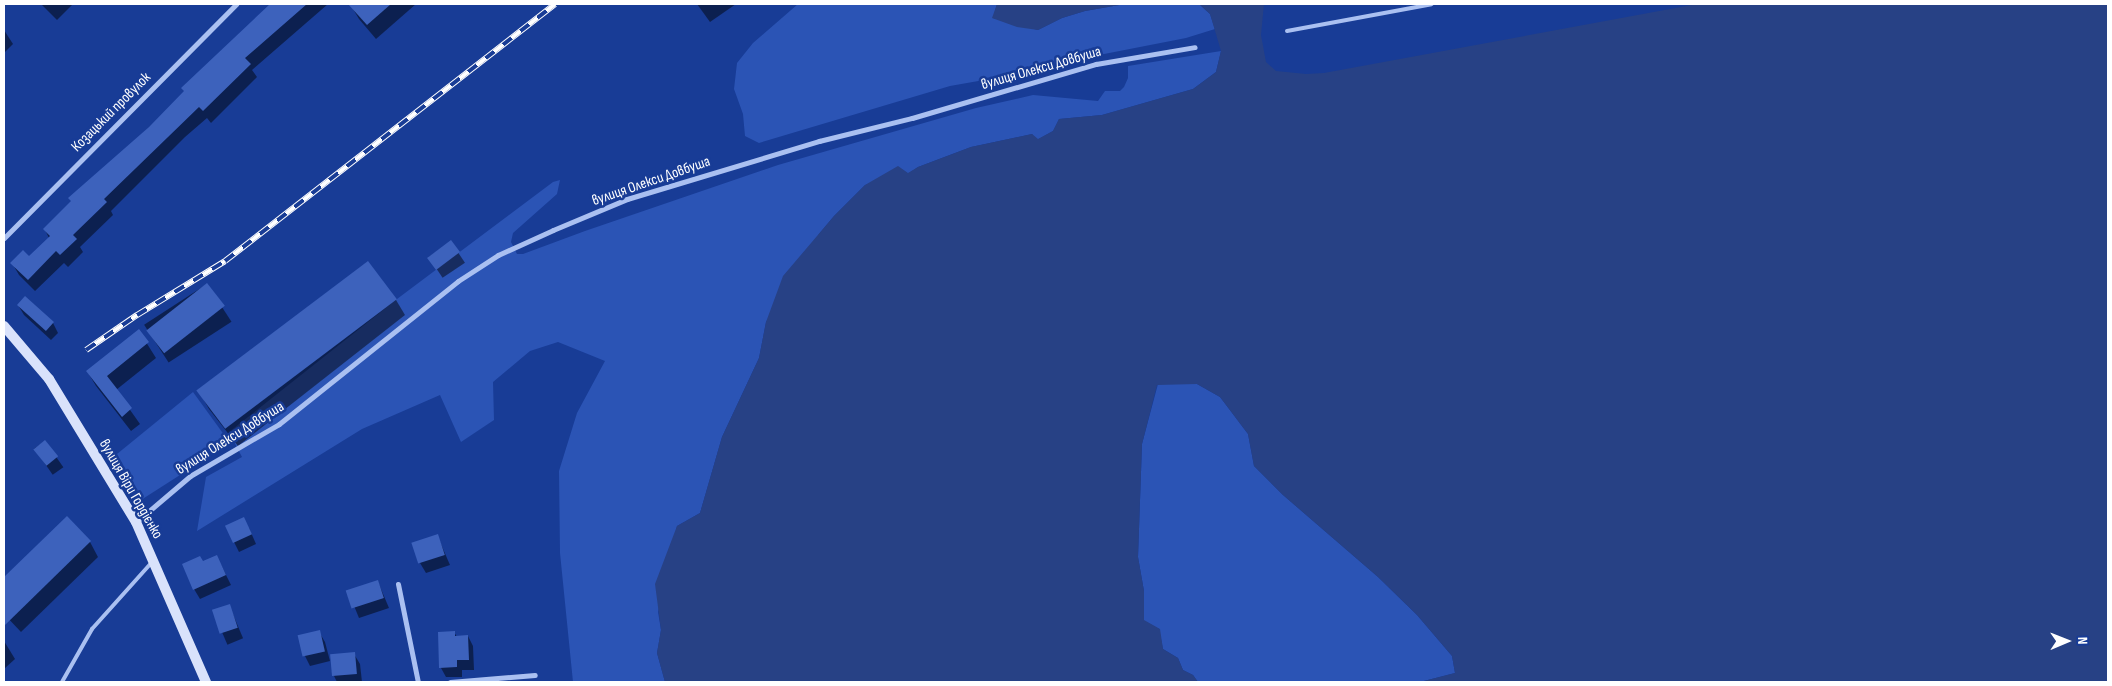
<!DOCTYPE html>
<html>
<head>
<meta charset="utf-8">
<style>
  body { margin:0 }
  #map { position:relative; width:2112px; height:686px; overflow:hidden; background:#183c96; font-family:"Sofia Sans Condensed",sans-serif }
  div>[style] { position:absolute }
  .green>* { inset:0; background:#2b54b5 }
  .water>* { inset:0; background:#274185 }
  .shadow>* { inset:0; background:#0007; transform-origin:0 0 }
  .building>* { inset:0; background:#3d62bc; transform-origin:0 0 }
  .lane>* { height:4px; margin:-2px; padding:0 2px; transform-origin:2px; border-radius:2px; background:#aac0f1 }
  .street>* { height:5px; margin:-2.5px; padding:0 2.5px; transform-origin:2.5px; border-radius:2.5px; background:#aac0f1 }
  .secondary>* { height:10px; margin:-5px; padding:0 5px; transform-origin:5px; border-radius:5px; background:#d9e2fb }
  .rail>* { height:5.5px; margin-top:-2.75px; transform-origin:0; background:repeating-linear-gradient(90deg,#183c96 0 11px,#fff 0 22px); box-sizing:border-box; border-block:1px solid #fff }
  span { translate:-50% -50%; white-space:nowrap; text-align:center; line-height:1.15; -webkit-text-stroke:5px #183c96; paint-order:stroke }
  .street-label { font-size:15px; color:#fff }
  .frame { position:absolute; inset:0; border:5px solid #fff; pointer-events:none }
  .north { position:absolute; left:2042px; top:616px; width:50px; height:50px; -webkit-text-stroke:4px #183c96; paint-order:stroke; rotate:89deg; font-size:14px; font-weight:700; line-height:20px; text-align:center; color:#fff }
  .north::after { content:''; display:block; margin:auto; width:18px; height:22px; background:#fff; clip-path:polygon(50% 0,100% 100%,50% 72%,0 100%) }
</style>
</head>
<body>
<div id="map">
  <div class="green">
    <i style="clip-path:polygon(798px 4px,997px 4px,993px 18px,1038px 30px,1062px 18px,1085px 11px,1125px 4px,1199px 4px,1210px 14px,1215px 29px,1186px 38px,1099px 55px,1080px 63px,950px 86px,759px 143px,745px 136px,743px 114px,734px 89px,737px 63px,753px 43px)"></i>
    <i style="clip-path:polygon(1221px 51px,1216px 72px,1193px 89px,1102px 115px,1059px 119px,1053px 131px,1037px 140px,1032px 134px,971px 147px,918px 167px,908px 174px,865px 185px,834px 216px,819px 234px,766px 322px,759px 358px,722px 437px,700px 513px,677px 526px,658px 612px,661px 630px,657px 653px,665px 682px,573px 682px,560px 553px,559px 471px,577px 413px,605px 361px,558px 342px,530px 351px,493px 382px,494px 420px,461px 442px,440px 395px,362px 429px,197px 531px,206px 477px,242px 457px,229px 432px,397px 299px,553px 182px,560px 180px,557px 194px,513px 233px,511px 242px,517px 254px,523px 254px,585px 231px,778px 165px,976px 108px,1033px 95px,1098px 101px,1105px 91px,1120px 91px,1124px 87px,1128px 78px,1128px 66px)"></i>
    <i style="clip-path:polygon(1158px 384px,1197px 384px,1220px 397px,1248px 434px,1254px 466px,1283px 495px,1378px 577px,1417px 615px,1452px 656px,1455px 673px,1420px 682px,1198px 682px,1193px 675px,1183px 670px,1178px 658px,1163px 649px,1159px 629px,1144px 621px,1144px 591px,1138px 557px,1142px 444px)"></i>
    <i style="clip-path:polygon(193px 392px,230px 443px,141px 500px,117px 454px)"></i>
  </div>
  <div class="water">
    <i style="clip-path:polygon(997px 4px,1125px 4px,1085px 11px,1062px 18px,1038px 30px,1017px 27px,992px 18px)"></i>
    <i style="clip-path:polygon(1199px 4px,1264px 4px,1261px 35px,1266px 62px,1276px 71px,1306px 74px,1324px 73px,1697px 4px,2108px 4px,2108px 682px,1420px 682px,1455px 673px,1452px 656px,1417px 615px,1378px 577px,1283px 495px,1254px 466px,1248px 434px,1220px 397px,1197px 384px,1157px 385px,1142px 444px,1138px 557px,1144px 591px,1144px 620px,1160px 629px,1163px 649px,1178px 658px,1183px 670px,1193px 675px,1198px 682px,665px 682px,657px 653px,661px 630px,655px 584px,677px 526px,700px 513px,722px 437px,759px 358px,766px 322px,783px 276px,834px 216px,865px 185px,898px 166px,908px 173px,918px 167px,971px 147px,1032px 134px,1038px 139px,1053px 131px,1059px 119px,1102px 115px,1193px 89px,1216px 72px,1221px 51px,1210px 14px)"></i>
  </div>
  <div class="shadow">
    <i style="clip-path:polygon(41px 4px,73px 4px,57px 20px)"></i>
    <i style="clip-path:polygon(271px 4px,328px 4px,252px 70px,257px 77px,211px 123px,207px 118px,185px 137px,111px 211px,113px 215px,80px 247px,83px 252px,68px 267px,64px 263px,35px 291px,19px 275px,12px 263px,29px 258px,49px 238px,45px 230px,185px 92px,183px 89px)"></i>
    <i style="clip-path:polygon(350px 4px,416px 4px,376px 39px,359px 19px)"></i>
    <i style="clip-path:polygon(697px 4px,736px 4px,710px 22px)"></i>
    <i style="clip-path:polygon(4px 30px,13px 44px,4px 53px)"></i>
    <i style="left:451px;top:242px;width:25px;height:27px;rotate:56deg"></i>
    <i style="clip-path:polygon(367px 263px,396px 300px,405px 315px,238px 446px,209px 409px,201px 395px)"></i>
    <i style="left:207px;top:284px;width:45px;height:75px;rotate:57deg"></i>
    <i style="clip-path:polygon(18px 305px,53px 323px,58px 333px,51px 340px,24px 315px)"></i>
    <i style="clip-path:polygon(139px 331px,156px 358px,116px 390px,140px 424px,131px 431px,96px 386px,87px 371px)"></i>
    <i style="left:45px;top:441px;width:32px;height:13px;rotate:55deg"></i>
    <i style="clip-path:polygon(67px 518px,90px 542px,98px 557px,21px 632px,4px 614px,4px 579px)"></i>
    <i style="clip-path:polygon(249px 528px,256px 544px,239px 552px,234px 542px)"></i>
    <i style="clip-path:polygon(437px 535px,450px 565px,426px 573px,420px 563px)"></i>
    <i style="clip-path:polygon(217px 557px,231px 585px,200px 599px,194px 589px,203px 563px)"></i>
    <i style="clip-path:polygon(378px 582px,389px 608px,359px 618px,348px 591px)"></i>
    <i style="left:229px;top:605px;width:36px;height:17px;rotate:67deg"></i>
    <i style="clip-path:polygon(319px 632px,325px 642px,330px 661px,310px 666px,305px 656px,300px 637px)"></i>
    <i style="clip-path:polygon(454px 632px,457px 637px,468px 636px,473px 646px,474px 670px,462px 670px,462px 677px,446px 677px,441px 668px)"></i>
    <i style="clip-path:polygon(4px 641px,15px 659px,4px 669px)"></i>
    <i style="clip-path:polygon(354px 654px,360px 664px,362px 682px,337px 682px,334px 676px)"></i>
  </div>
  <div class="building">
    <i style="clip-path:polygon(270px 4px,307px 4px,245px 58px,251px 64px,203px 111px,199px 107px,104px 199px,107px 202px,73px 235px,77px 239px,60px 255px,56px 251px,28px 280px,10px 263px,23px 250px,29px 256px,50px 236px,43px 229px,71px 201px,68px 198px,149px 127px,184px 91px,181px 88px)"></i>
    <i style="clip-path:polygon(348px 4px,391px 4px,367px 25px)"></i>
    <i style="left:451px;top:240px;width:15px;height:30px;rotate:53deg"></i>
    <i style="left:368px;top:261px;width:48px;height:215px;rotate:53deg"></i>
    <i style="left:207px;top:283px;width:29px;height:77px;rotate:52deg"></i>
    <i style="left:25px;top:296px;width:39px;height:12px;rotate:42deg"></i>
    <i style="clip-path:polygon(139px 329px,149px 342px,107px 376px,132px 408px,122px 417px,86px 371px)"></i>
    <i style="left:45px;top:440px;width:21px;height:15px;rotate:51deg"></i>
    <i style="clip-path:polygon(67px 516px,91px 541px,4px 626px,4px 577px)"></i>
    <i style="left:244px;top:517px;width:19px;height:21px;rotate:65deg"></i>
    <i style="left:438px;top:534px;width:22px;height:28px;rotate:72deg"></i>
    <i style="clip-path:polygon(217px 555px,226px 575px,193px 590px,182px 564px,200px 556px,203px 561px)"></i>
    <i style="left:378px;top:580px;width:19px;height:34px;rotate:72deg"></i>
    <i style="left:230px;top:604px;width:25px;height:19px;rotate:72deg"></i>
    <i style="left:320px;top:630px;width:22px;height:23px;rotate:77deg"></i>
    <i style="clip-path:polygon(455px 631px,455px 636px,468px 635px,469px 660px,457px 660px,457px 667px,439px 668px,438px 632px)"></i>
    <i style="left:355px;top:652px;width:22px;height:25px;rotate:85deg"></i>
  </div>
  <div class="lane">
    <i style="left:1287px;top:31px;width:147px;rotate:-10.5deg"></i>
    <i style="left:62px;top:682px;width:61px;rotate:-60.5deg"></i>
    <i style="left:92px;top:629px;width:91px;rotate:-48.1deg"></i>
  </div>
  <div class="street">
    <i style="left:4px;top:238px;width:330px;rotate:-45.2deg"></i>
    <i style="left:136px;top:522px;width:71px;rotate:-40.4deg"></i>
    <i style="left:190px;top:476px;width:103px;rotate:-30.3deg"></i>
    <i style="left:279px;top:424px;width:229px;rotate:-38.6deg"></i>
    <i style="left:458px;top:281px;width:48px;rotate:-33deg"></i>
    <i style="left:498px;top:255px;width:60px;rotate:-24.4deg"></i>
    <i style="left:553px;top:230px;width:80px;rotate:-22.7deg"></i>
    <i style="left:627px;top:199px;width:201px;rotate:-16.8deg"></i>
    <i style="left:819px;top:141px;width:96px;rotate:-13.9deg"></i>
    <i style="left:912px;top:118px;width:192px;rotate:-16.4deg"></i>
    <i style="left:1096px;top:64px;width:100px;rotate:-9.7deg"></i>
    <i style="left:398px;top:584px;width:100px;rotate:78.5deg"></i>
    <i style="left:450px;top:682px;width:85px;rotate:-4.7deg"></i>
  </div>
  <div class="secondary">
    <i style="left:4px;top:326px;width:70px;rotate:49.7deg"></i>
    <i style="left:49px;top:379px;width:167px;rotate:58.7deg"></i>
    <i style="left:136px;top:522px;width:175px;rotate:66.4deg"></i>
  </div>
  <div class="rail">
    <i style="left:86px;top:350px;width:62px;rotate:-34.5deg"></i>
    <i style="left:137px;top:315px;width:103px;rotate:-31.5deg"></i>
    <i style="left:225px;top:261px;width:418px;rotate:-37.9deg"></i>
  </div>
  <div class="street-label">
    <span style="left:1041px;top:68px;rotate:-16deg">вулиця Олекси Довбуша</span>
    <span style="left:111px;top:112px;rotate:-45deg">Козацький провулок</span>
    <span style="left:651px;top:181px;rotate:-19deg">вулиця Олекси Довбуша</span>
    <span style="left:230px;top:438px;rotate:-32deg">вулиця Олекси Довбуша</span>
    <span style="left:131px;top:489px;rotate:60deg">вулиця Віри Гордієнко</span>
  </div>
  <div class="frame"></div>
  <div class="north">N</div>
</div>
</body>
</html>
